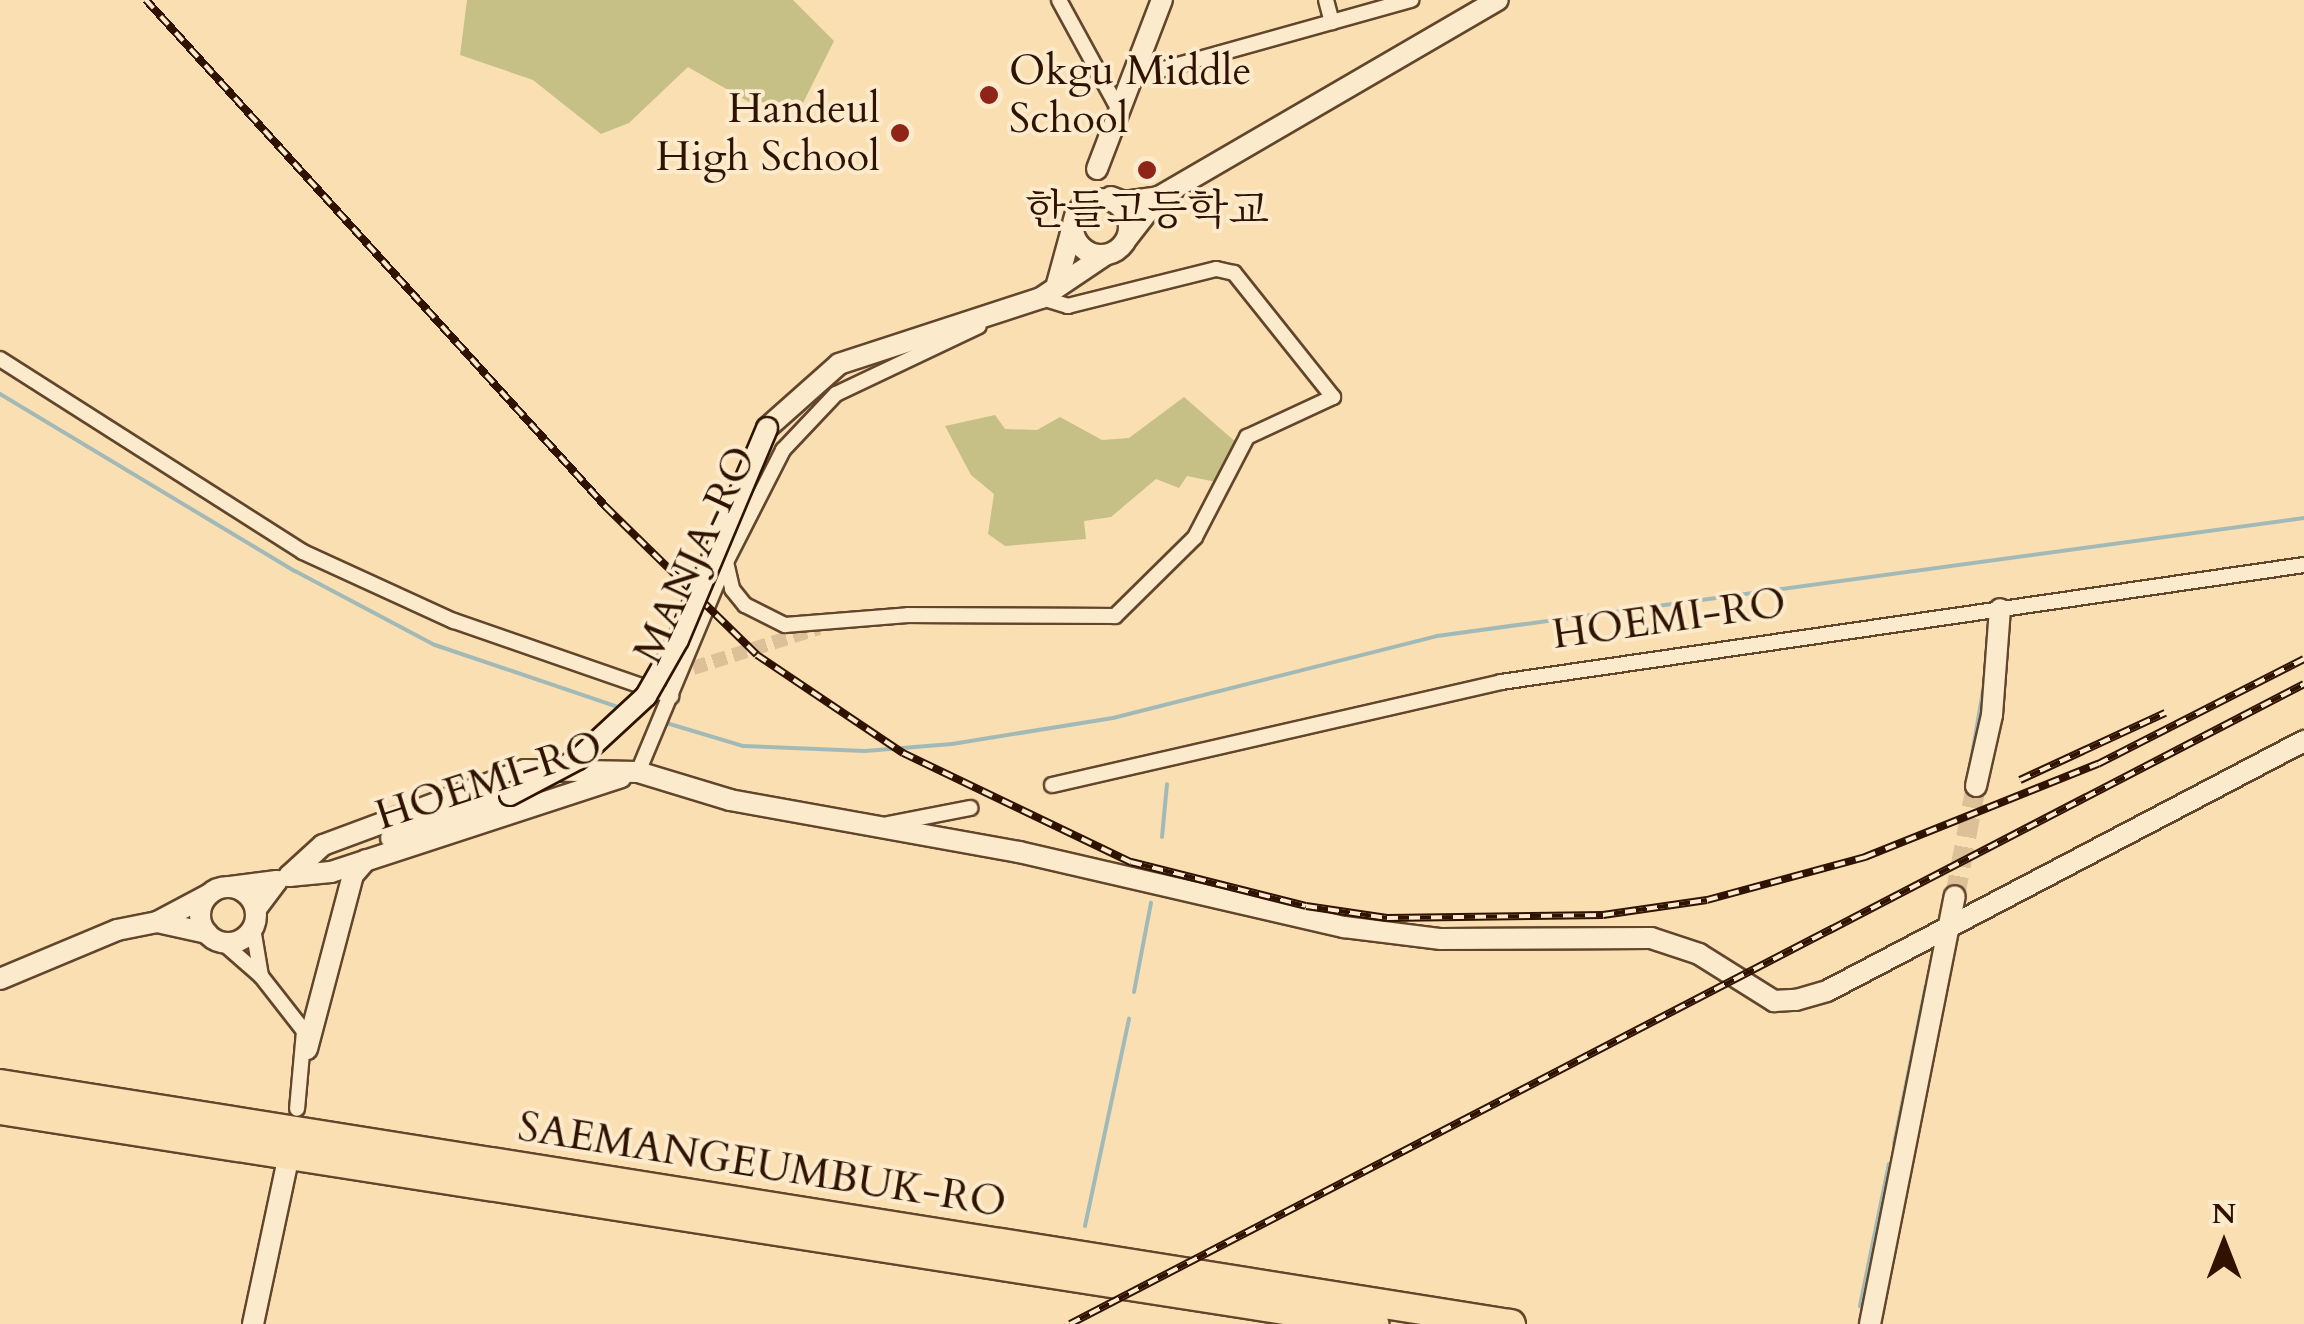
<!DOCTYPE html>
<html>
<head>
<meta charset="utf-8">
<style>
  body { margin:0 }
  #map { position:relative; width:2304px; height:1324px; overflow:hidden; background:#fadfb2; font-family:Cardo,"Noto Serif KR",serif }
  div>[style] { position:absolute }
  .green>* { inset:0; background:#c6c087 }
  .stream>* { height:4px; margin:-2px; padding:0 2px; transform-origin:2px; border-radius:2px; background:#a2bab7 }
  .street-tunnel>* { height:14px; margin-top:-7px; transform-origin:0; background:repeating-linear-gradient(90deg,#dcc097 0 14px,transparent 0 21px) }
  .secondary-tunnel>* { height:20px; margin-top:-10px; transform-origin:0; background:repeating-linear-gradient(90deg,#dcc097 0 20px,transparent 0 30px) }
  .roads { filter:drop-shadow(2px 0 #62462c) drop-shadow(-2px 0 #62462c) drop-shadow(0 2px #62462c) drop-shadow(0 -2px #62462c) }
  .street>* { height:14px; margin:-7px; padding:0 7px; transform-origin:7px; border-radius:7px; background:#fceacd }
  .secondary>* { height:20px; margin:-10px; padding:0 10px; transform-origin:10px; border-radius:10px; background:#fceacd }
  .secondary>.ring { margin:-10px; padding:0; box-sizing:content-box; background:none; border:20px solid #fceacd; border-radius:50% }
  .highway>* { height:28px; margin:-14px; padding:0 14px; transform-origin:14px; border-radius:14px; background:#fadfb2 }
  .rail>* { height:8px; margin-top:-4px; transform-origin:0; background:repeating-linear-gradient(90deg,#fceacd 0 11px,#2f1300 0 22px); box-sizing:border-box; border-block:2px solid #2f1300 }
  .bridges { filter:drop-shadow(2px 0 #2f1300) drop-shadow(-2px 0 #2f1300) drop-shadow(0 2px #2f1300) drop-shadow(0 -2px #2f1300) }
  .secondary-bridge>* { height:20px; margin:-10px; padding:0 10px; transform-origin:10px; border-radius:10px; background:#fceacd }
  .dots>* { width:28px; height:28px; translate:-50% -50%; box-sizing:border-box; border:5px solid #fceacd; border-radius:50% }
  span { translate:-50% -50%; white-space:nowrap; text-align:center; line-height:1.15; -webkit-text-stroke:8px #fceacd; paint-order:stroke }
  .poi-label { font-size:42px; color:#2f1300 }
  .left { translate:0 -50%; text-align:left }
  .right { translate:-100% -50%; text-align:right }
  .street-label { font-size:42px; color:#2f1300 }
  .north { position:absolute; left:2174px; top:1194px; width:100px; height:100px; -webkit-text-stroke:8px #fceacd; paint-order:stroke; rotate:0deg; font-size:28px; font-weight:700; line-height:40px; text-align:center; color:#2f1300 }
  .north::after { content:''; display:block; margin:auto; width:35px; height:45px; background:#2f1300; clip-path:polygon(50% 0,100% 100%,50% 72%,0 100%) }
</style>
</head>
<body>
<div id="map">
  <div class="green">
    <i style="clip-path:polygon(467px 0,793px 0,834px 41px,803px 103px,749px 102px,688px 67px,629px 123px,601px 134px,533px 80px,460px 55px)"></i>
    <i style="clip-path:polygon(1184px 397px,1238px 444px,1216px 482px,1187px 476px,1179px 488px,1156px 479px,1111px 517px,1084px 521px,1086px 539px,1005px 546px,988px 534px,994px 494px,971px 475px,945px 426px,995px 415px,1005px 429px,1037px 430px,1060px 417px,1102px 440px,1129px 438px)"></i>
  </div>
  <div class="stream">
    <i style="left:0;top:394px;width:344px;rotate:31deg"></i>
    <i style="left:295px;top:571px;width:158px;rotate:27.9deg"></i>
    <i style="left:435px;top:645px;width:196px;rotate:18.7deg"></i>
    <i style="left:663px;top:722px;width:84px;rotate:16.7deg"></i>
    <i style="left:743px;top:746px;width:122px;rotate:2.3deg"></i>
    <i style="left:865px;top:751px;width:87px;rotate:-4.6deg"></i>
    <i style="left:952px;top:744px;width:163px;rotate:-9.2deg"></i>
    <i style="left:1113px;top:718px;width:334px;rotate:-14.2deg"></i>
    <i style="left:1437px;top:636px;width:875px;rotate:-7.75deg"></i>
    <i style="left:1969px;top:772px;width:94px;rotate:-80.2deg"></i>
    <i style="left:1162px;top:837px;width:53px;rotate:-84.6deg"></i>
    <i style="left:1134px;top:992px;width:91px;rotate:-79.2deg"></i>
    <i style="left:1894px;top:1144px;width:161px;rotate:-78.6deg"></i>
    <i style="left:1085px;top:1226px;width:212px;rotate:-78deg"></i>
    <i style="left:1860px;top:1306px;width:145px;rotate:-78.5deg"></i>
  </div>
  <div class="street-tunnel">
    <i style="left:693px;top:668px;width:132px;rotate:-17.6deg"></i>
  </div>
  <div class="secondary-tunnel">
    <i style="left:1955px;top:896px;width:112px;rotate:-79.2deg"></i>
  </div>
  <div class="roads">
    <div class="street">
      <i style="left:1059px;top:0;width:125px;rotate:61.4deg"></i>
      <i style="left:1326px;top:0;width:23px;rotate:75deg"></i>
      <i style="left:1135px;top:77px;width:287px;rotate:-15.6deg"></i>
      <i style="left:0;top:359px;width:359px;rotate:32.5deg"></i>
      <i style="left:303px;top:552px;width:166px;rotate:24.6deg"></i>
      <i style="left:454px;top:621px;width:230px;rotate:19.1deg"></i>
      <i style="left:726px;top:562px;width:28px;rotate:77deg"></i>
      <i style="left:732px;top:589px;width:21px;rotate:51deg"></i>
      <i style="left:745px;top:605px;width:45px;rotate:26.6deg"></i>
      <i style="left:785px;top:625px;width:123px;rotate:-4.6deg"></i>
      <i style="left:908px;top:615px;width:207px;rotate:0.3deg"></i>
      <i style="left:1115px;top:616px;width:112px;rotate:-44.6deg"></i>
      <i style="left:1195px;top:537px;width:113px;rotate:-62.5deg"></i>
      <i style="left:1247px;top:437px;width:95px;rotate:-24.9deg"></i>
      <i style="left:1333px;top:397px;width:159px;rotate:-128.6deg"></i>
      <i style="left:1234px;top:273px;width:18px;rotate:-167deg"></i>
      <i style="left:1216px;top:269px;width:153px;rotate:166deg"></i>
      <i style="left:1068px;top:306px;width:28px;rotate:-163deg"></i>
      <i style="left:638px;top:772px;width:228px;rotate:-67.3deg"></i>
      <i style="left:726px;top:562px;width:126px;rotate:-63deg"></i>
      <i style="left:783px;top:450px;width:77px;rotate:-46.6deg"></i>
      <i style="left:836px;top:394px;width:158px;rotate:-25.4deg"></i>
      <i style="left:1052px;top:785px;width:461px;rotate:-12.9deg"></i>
      <i style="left:1501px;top:682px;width:811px;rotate:-8.29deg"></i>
      <i style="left:888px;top:824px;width:84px;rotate:-11deg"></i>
      <i style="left:222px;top:942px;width:52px;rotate:41.1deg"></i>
      <i style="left:261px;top:976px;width:49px;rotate:-99.5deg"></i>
      <i style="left:261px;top:976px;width:70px;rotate:52deg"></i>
      <i style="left:304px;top:1031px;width:78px;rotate:95.1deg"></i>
    </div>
    <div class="secondary">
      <i style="left:1097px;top:169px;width:181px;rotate:-69deg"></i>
      <i style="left:1111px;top:197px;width:14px;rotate:21deg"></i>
      <i style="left:1124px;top:202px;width:35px;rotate:-8deg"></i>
      <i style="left:1159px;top:197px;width:51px;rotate:127.8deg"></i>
      <i style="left:1159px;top:197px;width:392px;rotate:-30.2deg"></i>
      <i class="ring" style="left:1073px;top:199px;width:36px;height:36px"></i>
      <i style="left:1057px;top:284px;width:57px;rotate:-74.7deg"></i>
      <i style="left:767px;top:428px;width:96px;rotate:-41.6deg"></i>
      <i style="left:839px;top:364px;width:213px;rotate:-18.1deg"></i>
      <i style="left:1041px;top:298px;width:77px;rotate:-33.9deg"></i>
      <i style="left:1976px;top:786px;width:73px;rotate:-77.3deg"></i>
      <i style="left:1992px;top:715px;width:106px;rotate:-85.7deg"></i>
      <i style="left:391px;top:838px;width:127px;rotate:-19.9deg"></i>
      <i style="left:289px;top:876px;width:46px;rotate:-42.4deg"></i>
      <i style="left:323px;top:845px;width:215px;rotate:-20.4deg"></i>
      <i style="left:525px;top:770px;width:113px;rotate:1deg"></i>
      <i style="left:638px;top:772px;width:96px;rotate:16.9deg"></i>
      <i style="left:730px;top:800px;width:294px;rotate:10.2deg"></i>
      <i style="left:1019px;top:852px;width:334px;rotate:13deg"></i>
      <i style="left:1344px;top:927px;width:98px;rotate:7.1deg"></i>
      <i style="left:1441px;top:939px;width:210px;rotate:-0.3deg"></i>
      <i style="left:1651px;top:938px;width:51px;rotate:18.4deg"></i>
      <i style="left:1699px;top:954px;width:89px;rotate:32.1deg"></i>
      <i style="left:1774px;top:1001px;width:22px;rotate:-3deg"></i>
      <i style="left:1796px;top:1000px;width:32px;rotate:-16deg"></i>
      <i style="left:1827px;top:991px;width:539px;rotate:-27.66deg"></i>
      <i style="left:289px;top:876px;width:42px;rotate:-5.4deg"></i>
      <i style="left:331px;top:872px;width:305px;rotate:-18.1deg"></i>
      <i style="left:230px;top:887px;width:47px;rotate:-7.3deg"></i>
      <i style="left:277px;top:881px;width:35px;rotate:127deg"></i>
      <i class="ring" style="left:200px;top:887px;width:36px;height:36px"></i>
      <i style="left:207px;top:933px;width:51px;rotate:-167.6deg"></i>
      <i style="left:157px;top:922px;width:58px;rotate:-27.9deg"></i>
      <i style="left:0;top:979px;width:127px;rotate:-22.7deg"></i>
      <i style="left:117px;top:930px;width:41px;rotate:-11.3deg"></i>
      <i style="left:307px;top:1049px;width:180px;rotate:-75.2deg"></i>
      <i style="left:353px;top:875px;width:20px;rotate:-49deg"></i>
      <i style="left:253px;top:1324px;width:164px;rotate:-78deg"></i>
      <i style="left:1870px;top:1324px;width:436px;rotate:-78.8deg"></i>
    </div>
    <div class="highway">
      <i style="left:0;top:1084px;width:1530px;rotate:9.03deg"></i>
      <i style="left:0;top:1110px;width:1391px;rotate:8.85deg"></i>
    </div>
  </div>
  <div class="rail">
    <i style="left:146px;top:0;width:685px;rotate:47.78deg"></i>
    <i style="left:606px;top:507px;width:211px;rotate:44.4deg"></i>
    <i style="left:757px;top:655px;width:176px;rotate:33.9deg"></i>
    <i style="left:903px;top:753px;width:253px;rotate:25.6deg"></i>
    <i style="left:1131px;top:862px;width:180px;rotate:14.1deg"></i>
    <i style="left:1306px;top:906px;width:82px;rotate:8.4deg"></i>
    <i style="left:1387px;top:918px;width:216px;rotate:-0.8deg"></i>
    <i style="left:1603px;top:915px;width:105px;rotate:-8.2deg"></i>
    <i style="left:1707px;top:900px;width:164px;rotate:-15.2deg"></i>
    <i style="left:1865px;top:857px;width:251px;rotate:-21.8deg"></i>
    <i style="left:2098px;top:764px;width:231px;rotate:-27deg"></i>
    <i style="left:2020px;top:780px;width:160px;rotate:-24.8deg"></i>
    <i style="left:1070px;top:1324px;width:1390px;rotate:-27.41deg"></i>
  </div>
  <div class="bridges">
    <div class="secondary-bridge">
      <i style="left:510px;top:795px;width:77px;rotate:-27.9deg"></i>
      <i style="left:578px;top:759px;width:93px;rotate:-42.8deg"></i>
      <i style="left:646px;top:696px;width:64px;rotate:-60.3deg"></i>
      <i style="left:678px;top:640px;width:230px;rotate:-67.2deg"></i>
    </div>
  </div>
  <div class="dots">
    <i style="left:989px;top:95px;background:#8f2418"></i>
    <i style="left:900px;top:133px;background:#8f2418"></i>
    <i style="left:1147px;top:170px;background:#8f2418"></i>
  </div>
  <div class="poi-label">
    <span class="left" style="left:1009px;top:95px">Okgu Middle<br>School</span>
    <span class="right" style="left:880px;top:133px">Handeul<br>High School</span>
    <span style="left:1147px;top:211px">한들고등학교</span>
  </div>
  <div class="street-label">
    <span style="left:695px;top:555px;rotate:-65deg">MANJA-RO</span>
    <span style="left:1669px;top:619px;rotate:-8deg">HOEMI-RO</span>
    <span style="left:489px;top:781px;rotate:-18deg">HOEMI-RO</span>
    <span style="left:762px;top:1165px;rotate:9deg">SAEMANGEUMBUK-RO</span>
  </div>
  <div class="north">N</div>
</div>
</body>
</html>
